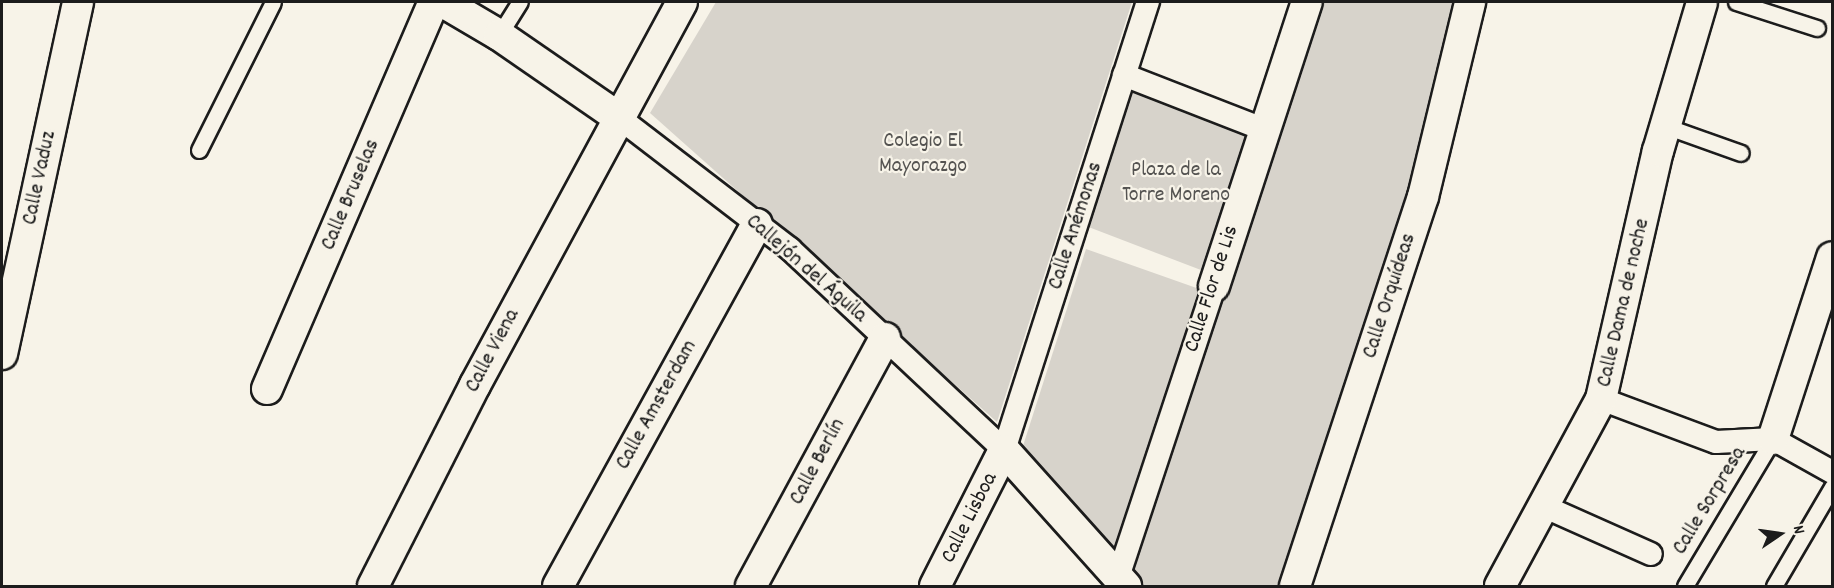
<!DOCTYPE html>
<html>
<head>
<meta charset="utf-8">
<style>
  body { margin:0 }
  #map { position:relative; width:1834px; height:588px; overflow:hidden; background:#f7f3e8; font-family:Dekko,sans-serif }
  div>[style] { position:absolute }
  .green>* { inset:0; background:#d7d3cb; transform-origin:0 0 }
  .roads { filter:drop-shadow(2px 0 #1c1c1c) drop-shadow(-2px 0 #1c1c1c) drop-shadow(0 2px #1c1c1c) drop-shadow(0 -2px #1c1c1c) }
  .service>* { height:15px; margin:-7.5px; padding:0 7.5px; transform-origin:7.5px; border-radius:7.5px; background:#f7f3e8 }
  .pedestrian>* { height:22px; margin:-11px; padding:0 11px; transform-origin:11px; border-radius:11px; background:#f7f3e8 }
  .minor>* { height:30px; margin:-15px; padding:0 15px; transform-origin:15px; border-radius:15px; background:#f7f3e8 }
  span { translate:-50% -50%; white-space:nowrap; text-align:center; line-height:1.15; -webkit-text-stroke:4.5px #f7f3e8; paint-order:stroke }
  .park-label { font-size:22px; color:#545351 }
  .street-label { font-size:22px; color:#1c1c1c }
  .frame { position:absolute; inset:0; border:3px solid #1c1c1c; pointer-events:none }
  .north { position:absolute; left:1750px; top:504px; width:60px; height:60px; -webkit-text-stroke:4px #f7f3e8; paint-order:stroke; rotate:77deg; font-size:16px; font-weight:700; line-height:24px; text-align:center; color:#1c1c1c }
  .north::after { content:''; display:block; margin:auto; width:21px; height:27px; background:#1c1c1c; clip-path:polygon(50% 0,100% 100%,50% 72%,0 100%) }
</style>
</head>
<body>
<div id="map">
  <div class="green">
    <i style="clip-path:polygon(716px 2px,1132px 2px,997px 422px,650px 113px)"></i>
    <i style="clip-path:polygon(1321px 2px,1458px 2px,1392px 259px,1283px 586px,1139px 586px,1129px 576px)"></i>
    <i style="left:1131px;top:89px;width:140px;height:144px;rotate:21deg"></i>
    <i style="clip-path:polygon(1086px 249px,1205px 291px,1116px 559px,1022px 449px)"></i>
  </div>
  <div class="roads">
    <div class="service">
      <i style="left:1736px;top:2px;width:85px;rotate:17.8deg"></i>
      <i style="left:499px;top:35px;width:39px;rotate:-58deg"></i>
      <i style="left:1668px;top:127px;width:77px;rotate:19.6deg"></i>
      <i style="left:199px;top:150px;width:165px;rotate:-63.4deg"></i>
      <i style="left:1685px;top:586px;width:171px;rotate:-59.1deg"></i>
      <i style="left:1774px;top:586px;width:115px;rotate:-59.6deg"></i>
    </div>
    <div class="pedestrian">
      <i style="left:1124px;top:75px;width:151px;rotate:21.3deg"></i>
      <i style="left:618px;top:117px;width:217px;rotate:37.5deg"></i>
      <i style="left:790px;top:249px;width:294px;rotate:43.2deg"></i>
      <i style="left:1004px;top:450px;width:471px;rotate:-72.2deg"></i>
      <i style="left:1601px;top:399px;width:123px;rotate:20.5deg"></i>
      <i style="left:1716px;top:442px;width:57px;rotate:-3deg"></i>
      <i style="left:1773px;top:439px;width:68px;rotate:29.2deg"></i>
      <i style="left:1543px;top:506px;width:118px;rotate:24deg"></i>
      <i style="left:1118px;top:577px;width:306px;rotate:-71.7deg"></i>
    </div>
    <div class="minor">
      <i style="left:443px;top:2px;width:65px;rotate:30.5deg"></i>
      <i style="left:499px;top:35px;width:145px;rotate:34.6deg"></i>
      <i style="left:1214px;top:286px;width:299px;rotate:-71.9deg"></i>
      <i style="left:2px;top:354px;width:360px;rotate:-77.8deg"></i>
      <i style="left:267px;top:389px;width:421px;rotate:-66.7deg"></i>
      <i style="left:1773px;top:439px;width:191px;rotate:-72deg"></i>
      <i style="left:373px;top:586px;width:225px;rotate:-63.1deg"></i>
      <i style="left:475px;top:385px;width:435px;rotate:-61.6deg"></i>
      <i style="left:558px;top:586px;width:413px;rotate:-61.2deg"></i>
      <i style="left:751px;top:586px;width:282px;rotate:-61.6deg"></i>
      <i style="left:935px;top:586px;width:153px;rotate:-63.1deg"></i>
      <i style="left:1004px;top:450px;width:183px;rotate:48.1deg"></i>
      <i style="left:1295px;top:586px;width:410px;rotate:-71.8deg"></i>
      <i style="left:1423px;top:197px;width:201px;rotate:-76.4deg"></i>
      <i style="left:1500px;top:586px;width:213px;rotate:-61.6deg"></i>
      <i style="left:1601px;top:399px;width:254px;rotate:-77.1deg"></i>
      <i style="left:1658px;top:151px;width:155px;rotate:-73.5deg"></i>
    </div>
  </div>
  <div class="park-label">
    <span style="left:923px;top:154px">Colegio El<br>Mayorazgo</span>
    <span style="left:1176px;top:183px">Plaza de la<br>Torre Moreno</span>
  </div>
  <div class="street-label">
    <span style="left:40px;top:178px;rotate:-78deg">Calle Vaduz</span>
    <span style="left:351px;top:195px;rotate:-67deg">Calle Bruselas</span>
    <span style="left:1076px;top:226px;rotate:-72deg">Calle Anémonas</span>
    <span style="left:806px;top:269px;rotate:41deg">Callejón del Águila</span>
    <span style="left:1212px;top:289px;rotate:-72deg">Calle Flor de Lis</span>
    <span style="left:1390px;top:296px;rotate:-72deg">Calle Orquídeas</span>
    <span style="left:1624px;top:303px;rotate:-77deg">Calle Dama de noche</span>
    <span style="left:493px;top:351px;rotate:-62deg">Calle Viena</span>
    <span style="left:657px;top:405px;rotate:-61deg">Calle Amsterdam</span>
    <span style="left:818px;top:462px;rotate:-62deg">Calle Berlín</span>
    <span style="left:1710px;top:501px;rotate:-59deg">Calle Sorpresa</span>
    <span style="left:970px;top:518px;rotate:-63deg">Calle Lisboa</span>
  </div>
  <div class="frame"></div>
  <div class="north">N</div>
</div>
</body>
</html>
